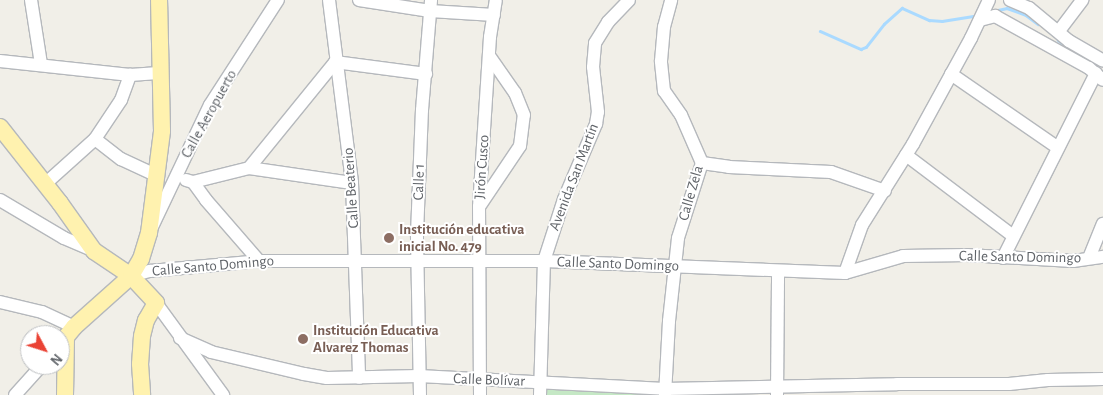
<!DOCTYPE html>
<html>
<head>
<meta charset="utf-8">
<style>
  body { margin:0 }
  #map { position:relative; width:1103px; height:395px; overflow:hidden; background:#f1efe8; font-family:"Alegreya Sans",sans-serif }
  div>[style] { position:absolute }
  .green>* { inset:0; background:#c5e8c5 }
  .stream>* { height:2.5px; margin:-1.25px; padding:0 1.25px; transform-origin:1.25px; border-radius:1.25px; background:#aadaff }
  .roads { filter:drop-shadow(1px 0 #b5b8bc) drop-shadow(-1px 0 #b5b8bc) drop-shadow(0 1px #b5b8bc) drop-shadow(0 -1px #b5b8bc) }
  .minor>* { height:12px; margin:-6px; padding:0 6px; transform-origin:6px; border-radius:6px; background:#fff }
  .major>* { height:16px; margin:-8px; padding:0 8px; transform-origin:8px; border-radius:8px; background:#fff2af }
  .dots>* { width:14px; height:14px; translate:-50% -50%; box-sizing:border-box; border:2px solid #fff; border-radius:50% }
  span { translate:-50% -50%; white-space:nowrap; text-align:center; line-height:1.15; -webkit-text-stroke:4px #fff; paint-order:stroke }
  .street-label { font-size:15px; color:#5f6368 }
  .education-label { font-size:15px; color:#785e54; font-weight:700 }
  .left { translate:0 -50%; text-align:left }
  .north { position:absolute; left:20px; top:325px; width:50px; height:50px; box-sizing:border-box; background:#fff; border:1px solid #bfc1c3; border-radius:50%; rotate:130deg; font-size:14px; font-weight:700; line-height:20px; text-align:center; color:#5f6368 }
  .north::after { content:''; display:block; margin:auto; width:18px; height:22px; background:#ea4335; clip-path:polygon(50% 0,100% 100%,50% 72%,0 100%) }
</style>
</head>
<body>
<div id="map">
  <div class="green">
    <i style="clip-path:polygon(542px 386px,662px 395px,543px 395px)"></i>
  </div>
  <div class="stream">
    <i style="left:993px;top:11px;width:14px;rotate:-12deg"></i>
    <i style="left:1007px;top:8px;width:20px;rotate:20deg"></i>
    <i style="left:1026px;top:15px;width:15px;rotate:37deg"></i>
    <i style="left:820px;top:31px;width:45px;rotate:23.7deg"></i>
    <i style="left:861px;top:49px;width:5px;rotate:-22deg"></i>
    <i style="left:866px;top:47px;width:29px;rotate:-52deg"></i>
    <i style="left:884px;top:24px;width:24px;rotate:-42deg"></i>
    <i style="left:902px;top:8px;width:30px;rotate:24deg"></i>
    <i style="left:929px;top:20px;width:13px;rotate:4deg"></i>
    <i style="left:942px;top:21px;width:36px;rotate:-9deg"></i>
    <i style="left:1058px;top:40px;width:19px;rotate:39deg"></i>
  </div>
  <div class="roads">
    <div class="minor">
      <i style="left:31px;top:0;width:65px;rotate:81.1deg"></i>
      <i style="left:329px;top:0;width:184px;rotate:82.8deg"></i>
      <i style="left:352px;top:183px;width:195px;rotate:87.9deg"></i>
      <i style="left:359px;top:0;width:72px;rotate:8.8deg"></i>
      <i style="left:430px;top:11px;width:64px;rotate:3.6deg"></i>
      <i style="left:1010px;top:0;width:21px;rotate:23deg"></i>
      <i style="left:1029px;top:8px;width:52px;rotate:39.5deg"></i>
      <i style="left:1069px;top:41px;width:39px;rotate:30deg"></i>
      <i style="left:980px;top:20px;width:16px;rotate:-15deg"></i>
      <i style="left:995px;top:16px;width:107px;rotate:29deg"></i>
      <i style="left:1089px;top:68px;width:18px;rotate:41deg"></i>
      <i style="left:1059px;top:31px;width:39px;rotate:-53deg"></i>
      <i style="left:0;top:61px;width:131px;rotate:6.1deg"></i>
      <i style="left:130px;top:75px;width:32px;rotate:-4deg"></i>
      <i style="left:951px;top:74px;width:129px;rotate:34.6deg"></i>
      <i style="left:95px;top:139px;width:33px;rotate:38deg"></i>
      <i style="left:121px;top:159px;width:38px;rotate:25deg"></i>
      <i style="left:906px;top:155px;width:134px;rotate:37.1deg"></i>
      <i style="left:702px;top:163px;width:27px;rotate:8deg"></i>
      <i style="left:729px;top:167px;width:102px;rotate:2.8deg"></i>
      <i style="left:831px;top:172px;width:57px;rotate:19.4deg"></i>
      <i style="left:249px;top:168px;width:136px;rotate:-50.9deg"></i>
      <i style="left:335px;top:62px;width:92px;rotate:7.5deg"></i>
      <i style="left:186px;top:180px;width:7px;rotate:16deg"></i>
      <i style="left:193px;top:182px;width:22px;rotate:54deg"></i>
      <i style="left:206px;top:200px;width:81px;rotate:49deg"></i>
      <i style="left:193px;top:182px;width:58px;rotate:-14deg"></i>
      <i style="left:249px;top:168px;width:104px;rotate:8.3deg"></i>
      <i style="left:45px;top:184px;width:67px;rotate:-42deg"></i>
      <i style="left:95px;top:139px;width:47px;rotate:-56.3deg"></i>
      <i style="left:121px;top:100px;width:27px;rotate:-70deg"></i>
      <i style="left:0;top:200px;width:74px;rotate:30.7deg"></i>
      <i style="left:64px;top:238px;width:33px;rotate:23deg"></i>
      <i style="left:479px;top:207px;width:73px;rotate:-56.1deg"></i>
      <i style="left:520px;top:146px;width:31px;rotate:-83deg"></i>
      <i style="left:524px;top:115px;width:24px;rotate:-112deg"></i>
      <i style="left:515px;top:93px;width:44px;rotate:-124.8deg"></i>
      <i style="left:152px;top:227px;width:135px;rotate:-64.6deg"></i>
      <i style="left:210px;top:105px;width:125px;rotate:-57.1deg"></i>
      <i style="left:1003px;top:258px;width:207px;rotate:-63.3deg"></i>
      <i style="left:1089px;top:258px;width:37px;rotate:-68deg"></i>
      <i style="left:845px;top:273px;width:51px;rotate:-70.5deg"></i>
      <i style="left:862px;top:225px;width:96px;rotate:-57.8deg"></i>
      <i style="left:913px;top:144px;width:121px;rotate:-61.3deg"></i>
      <i style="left:971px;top:38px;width:42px;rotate:-64.7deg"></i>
      <i style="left:131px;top:276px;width:20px;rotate:-15deg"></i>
      <i style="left:150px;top:271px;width:109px;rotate:-5.2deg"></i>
      <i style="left:259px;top:261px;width:285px"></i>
      <i style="left:544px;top:261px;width:301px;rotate:2.3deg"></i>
      <i style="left:845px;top:273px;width:60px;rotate:-16.3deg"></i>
      <i style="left:903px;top:256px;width:64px;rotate:-0.9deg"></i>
      <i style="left:967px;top:255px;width:106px;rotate:3.2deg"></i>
      <i style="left:1073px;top:261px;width:30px;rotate:-8deg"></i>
      <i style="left:0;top:302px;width:43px;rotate:13.4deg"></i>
      <i style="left:42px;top:312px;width:35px;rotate:25deg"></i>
      <i style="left:156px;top:303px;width:114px;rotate:53.9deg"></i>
      <i style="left:180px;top:338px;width:34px;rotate:24deg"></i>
      <i style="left:211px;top:352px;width:96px;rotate:13.3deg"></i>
      <i style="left:304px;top:374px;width:23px;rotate:10deg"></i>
      <i style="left:327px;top:378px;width:92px;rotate:-1.2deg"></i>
      <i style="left:419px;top:376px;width:246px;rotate:3deg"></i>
      <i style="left:665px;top:389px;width:232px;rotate:-1.2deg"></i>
      <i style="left:897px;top:384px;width:112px"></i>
      <i style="left:1009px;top:384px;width:39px;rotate:-6deg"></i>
      <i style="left:1048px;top:380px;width:55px;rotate:-1deg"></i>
      <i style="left:15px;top:395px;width:40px;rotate:-48deg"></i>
      <i style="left:420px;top:395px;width:161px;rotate:-91.1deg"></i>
      <i style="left:417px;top:234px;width:124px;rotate:-87.7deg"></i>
      <i style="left:422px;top:110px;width:110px;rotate:-85.3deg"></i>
      <i style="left:480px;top:395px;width:188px;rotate:-90.3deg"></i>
      <i style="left:479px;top:207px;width:170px;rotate:-86.3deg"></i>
      <i style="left:490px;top:37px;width:37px;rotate:-81deg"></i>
      <i style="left:540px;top:395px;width:134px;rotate:-88.3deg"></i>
      <i style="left:544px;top:261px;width:65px;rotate:-72.1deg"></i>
      <i style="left:564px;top:199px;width:82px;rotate:-66.9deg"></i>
      <i style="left:596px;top:124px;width:12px;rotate:-81deg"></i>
      <i style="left:598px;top:112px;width:45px;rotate:-96.3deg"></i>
      <i style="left:593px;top:67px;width:24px;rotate:-85deg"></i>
      <i style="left:595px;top:43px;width:25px;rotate:-58deg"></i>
      <i style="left:608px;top:22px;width:30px;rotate:-46deg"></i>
      <i style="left:665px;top:395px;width:74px;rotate:-86.9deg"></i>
      <i style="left:669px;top:321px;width:83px;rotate:-83.8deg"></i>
      <i style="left:678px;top:238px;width:79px;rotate:-72.3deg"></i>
      <i style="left:702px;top:163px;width:52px;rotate:-113.6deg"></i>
      <i style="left:681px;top:115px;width:29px;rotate:-125deg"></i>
      <i style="left:664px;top:91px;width:30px;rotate:-96deg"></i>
      <i style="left:661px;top:61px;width:34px;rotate:-85deg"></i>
      <i style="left:664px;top:27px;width:28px;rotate:-75deg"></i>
      <i style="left:777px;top:395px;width:123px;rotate:-89.5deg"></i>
    </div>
    <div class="major">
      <i style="left:0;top:127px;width:97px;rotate:51.7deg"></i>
      <i style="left:60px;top:203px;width:59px;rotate:54.7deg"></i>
      <i style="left:94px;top:251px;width:45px;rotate:34deg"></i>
      <i style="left:131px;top:276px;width:37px;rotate:47deg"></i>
      <i style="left:156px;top:303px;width:20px;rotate:120deg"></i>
      <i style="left:146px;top:320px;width:16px;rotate:104deg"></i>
      <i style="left:142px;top:336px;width:28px;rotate:94deg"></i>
      <i style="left:140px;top:364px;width:31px;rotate:86deg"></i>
      <i style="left:65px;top:395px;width:58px;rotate:-89deg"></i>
      <i style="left:66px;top:337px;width:13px;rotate:-51deg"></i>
      <i style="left:74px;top:327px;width:76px;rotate:-41.8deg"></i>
      <i style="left:131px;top:276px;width:20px;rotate:-60deg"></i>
      <i style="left:141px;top:259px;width:27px;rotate:-73deg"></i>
      <i style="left:149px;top:233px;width:103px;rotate:-82.7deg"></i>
      <i style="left:162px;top:131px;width:131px;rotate:-91.3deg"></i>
    </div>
  </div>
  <div class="dots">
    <i style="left:389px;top:238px;background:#8d6e63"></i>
    <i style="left:303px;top:339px;background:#8d6e63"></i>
  </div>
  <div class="street-label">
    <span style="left:209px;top:114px;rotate:-61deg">Calle Aeropuerto</span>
    <span style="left:482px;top:167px;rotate:-86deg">Jirón Cusco</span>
    <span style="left:574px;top:177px;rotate:-69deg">Avenida San Martín</span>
    <span style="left:419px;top:182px;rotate:-88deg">Calle 1</span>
    <span style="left:351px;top:188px;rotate:-94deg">Calle Beaterio</span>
    <span style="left:691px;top:193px;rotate:-74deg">Calle Zela</span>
    <span style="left:1020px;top:257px;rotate:1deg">Calle Santo Domingo</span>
    <span style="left:618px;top:264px;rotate:2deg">Calle Santo Domingo</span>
    <span style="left:213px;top:266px;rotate:-5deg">Calle Santo Domingo</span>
    <span style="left:489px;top:380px;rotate:2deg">Calle Bolívar</span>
  </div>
  <div class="education-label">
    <span class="left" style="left:399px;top:238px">Institución educativa<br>inicial No. 479</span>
    <span class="left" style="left:313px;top:339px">Institución Educativa<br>Alvarez Thomas</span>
  </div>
  <div class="north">N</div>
</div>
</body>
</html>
